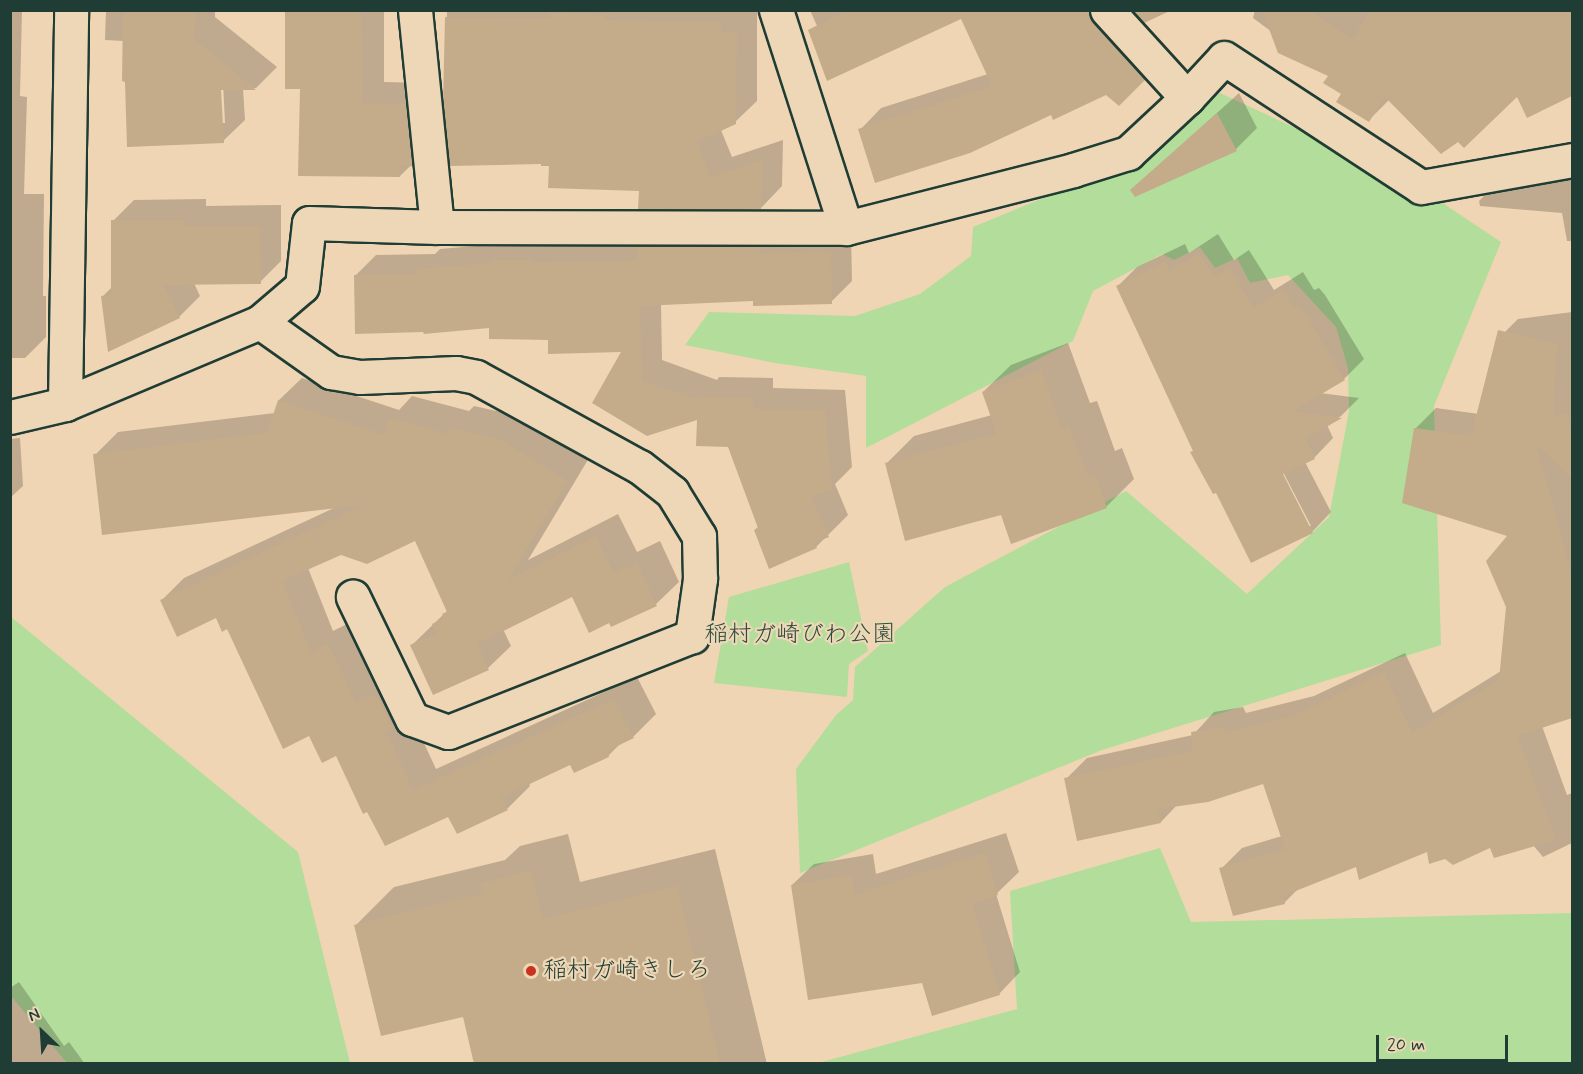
<!DOCTYPE html>
<html>
<head>
<meta charset="utf-8">
<style>
  body { margin:0 }
  #map { position:relative; width:1583px; height:1074px; overflow:hidden; background:#efd5b3; font-family:Mynerve,"Klee One",sans-serif }
  div>[style] { position:absolute }
  .green>* { inset:0; background:#b3dd9a }
  .shadow>* { inset:0; background:#0003 }
  .building>* { inset:0; background:#c4ac8b }
  .roads { filter:drop-shadow(2px 0 #1f3d34) drop-shadow(-2px 0 #1f3d34) drop-shadow(0 2px #1f3d34) drop-shadow(0 -2px #1f3d34) }
  .minor>* { height:33px; margin:-16.5px; padding:0 16.5px; transform-origin:16.5px; border-radius:16.5px; background:#edd7b6 }
  .dots>* { width:16px; height:16px; translate:-50% -50%; box-sizing:border-box; border:3px solid #edd7b6; border-radius:50% }
  span { translate:-50% -50%; white-space:nowrap; text-align:center; line-height:1.15; -webkit-text-stroke:4.5px #edd7b6; paint-order:stroke }
  .park-label { font-size:24px; color:#2e4d3e }
  .poi-label { font-size:24px; color:#1f3d34 }
  .left { translate:0 -50%; text-align:left }
  .frame { position:absolute; inset:0; border:12px solid #1f3d34; pointer-events:none }
  .north { position:absolute; left:12px; top:1002px; width:60px; height:60px; -webkit-text-stroke:4px #edd7b6; paint-order:stroke; rotate:335deg; font-size:16px; font-weight:700; line-height:24px; text-align:center; color:#1f3d34 }
  .north::after { content:''; display:block; margin:auto; width:21px; height:27px; background:#1f3d34; clip-path:polygon(50% 0,100% 100%,50% 72%,0 100%) }
  .scale { position:absolute; left:1376px; top:1035px; width:132px; height:27px; box-sizing:border-box; border:3px solid #1f3d34; border-top:0; padding-left:8px; font-size:18px; line-height:21px; white-space:nowrap; color:#1f3d34; -webkit-text-stroke:4px #edd7b6; paint-order:stroke }
</style>
</head>
<body>
<div id="map">
  <div class="green">
    <i style="clip-path:polygon(1220px 93px,1408px 180px,1501px 242px,1434px 406px,1441px 645px,1102px 750px,800px 873px,796px 769px,836px 715px,853px 700px,855px 667px,945px 587px,1126px 491px,1247px 594px,1329px 517px,1349px 411px,1348px 368px,1336px 327px,1288px 275px,1250px 283px,1237px 258px,1215px 268px,1200px 247px,1174px 260px,1162px 254px,1093px 291px,1073px 341px,866px 448px,866px 376px,775px 363px,685px 345px,709px 312px,855px 316px,920px 294px,971px 256px,973px 227px,1133px 161px)"></i>
    <i style="clip-path:polygon(849px 562px,868px 651px,849px 664px,847px 697px,714px 683px,729px 597px)"></i>
    <i style="clip-path:polygon(10px 616px,298px 852px,350px 1063px,67px 1063px,11px 996px)"></i>
    <i style="clip-path:polygon(1160px 848px,1191px 922px,1572px 913px,1572px 1063px,818px 1063px,1017px 1009px,1010px 891px)"></i>
  </div>
  <div class="shadow">
    <i style="clip-path:polygon(10px 10px,22px 10px,20px 96px,27px 97px,24px 194px,44px 194px,43px 296px,46px 296px,46px 337px,25px 358px,10px 358px)"></i>
    <i style="clip-path:polygon(evenodd,106px 10px,215px 10px,215px 17px,277px 67px,256px 88px,243px 88px,245px 120px,223px 141px,124px 41px,105px 40px,106px 10px,223px 82px,225px 123px,222px 123px,220px 83px,223px 82px)"></i>
    <i style="clip-path:polygon(285px 10px,384px 10px,384px 82px,427px 83px,433px 144px,400px 176px,301px 88px)"></i>
    <i style="clip-path:polygon(447px 10px,757px 11px,757px 101px,735px 122px,721px 130px,732px 157px,783px 140px,782px 186px,761px 208px,640px 190px,550px 165px,445px 104px)"></i>
    <i style="clip-path:polygon(810px 10px,1123px 10px,1166px 58px,1119px 104px,1107px 94px,1051px 113px,860px 130px,881px 108px,988px 74px,961px 17px,817px 26px)"></i>
    <i style="clip-path:polygon(1255px 10px,1572px 10px,1572px 94px,1528px 116px,1517px 94px,1390px 99px,1369px 120px,1330px 75px,1253px 18px)"></i>
    <i style="clip-path:polygon(1239px 93px,1257px 128px,1236px 149px,1132px 190px)"></i>
    <i style="clip-path:polygon(1572px 163px,1572px 241px,1567px 241px,1562px 213px,1480px 206px,1479px 201px,1501px 179px)"></i>
    <i style="clip-path:polygon(206px 199px,206px 206px,281px 205px,281px 261px,260px 282px,194px 283px,200px 296px,179px 317px,103px 296px,113px 286px,113px 221px,134px 200px)"></i>
    <i style="clip-path:polygon(851px 231px,852px 281px,831px 302px,754px 299px,661px 304px,662px 360px,717px 380px,719px 377px,773px 378px,773px 388px,845px 390px,852px 467px,835px 484px,848px 515px,816px 547px,755px 530px,759px 526px,729px 446px,698px 418px,647px 435px,624px 350px,491px 326px,355px 276px,376px 255px,435px 254px,440px 249px,509px 243px)"></i>
    <i style="clip-path:polygon(evenodd,1218px 234px,1234px 260px,1249px 250px,1274px 290px,1303px 272px,1314px 290px,1319px 288px,1325px 295px,1364px 359px,1345px 378px,1320px 393px,1359px 398px,1341px 416px,1327px 425px,1333px 438px,1314px 458px,1305px 462px,1331px 512px,1312px 532px,1194px 450px,1118px 286px,1137px 267px,1185px 244px,1189px 253px,1218px 234px,1280px 466px,1311px 526px,1307px 526px,1278px 468px,1280px 466px)"></i>
    <i style="clip-path:polygon(1572px 312px,1572px 717px,1542px 726px,1567px 795px,1572px 793px,1572px 843px,1543px 857px,1533px 845px,1490px 846px,1446px 857px,1428px 850px,1357px 865px,1299px 888px,1284px 903px,1221px 869px,1242px 848px,1282px 836px,1264px 782px,1178px 804px,1161px 822px,1066px 779px,1087px 758px,1193px 735px,1214px 712px,1243px 707px,1246px 713px,1314px 696px,1405px 653px,1433px 713px,1501px 671px,1508px 607px,1509px 535px,1415px 429px,1436px 408px,1479px 414px,1497px 340px,1518px 319px)"></i>
    <i style="clip-path:polygon(1068px 343px,1090px 403px,1097px 401px,1115px 451px,1122px 448px,1134px 479px,1107px 506px,1012px 542px,1002px 514px,886px 464px,914px 436px,992px 415px,983px 392px,1011px 365px)"></i>
    <i style="clip-path:polygon(302px 378px,399px 410px,412px 396px,469px 411px,474px 406px,523px 417px,589px 458px,528px 560px,618px 514px,637px 552px,660px 541px,679px 582px,656px 604px,612px 625px,573px 595px,503px 629px,511px 646px,488px 668px,412px 645px,448px 610px,416px 539px,341px 553px,308px 568px,333px 631px,351px 622px,409px 711px,436px 769px,637px 677px,656px 714px,633px 737px,622px 742px,608px 756px,571px 763px,529px 783px,530px 786px,508px 808px,457px 832px,449px 815px,337px 754px,310px 734px,217px 616px,162px 600px,184px 578px,336px 507px,95px 455px,118px 432px,275px 413px,279px 400px)"></i>
    <i style="clip-path:polygon(20px 438px,23px 486px,10px 498px,10px 439px)"></i>
    <i style="clip-path:polygon(1006px 833px,1019px 872px,996px 894px,1020px 972px,999px 994px,923px 981px,792px 885px,814px 864px,873px 854px,876px 874px)"></i>
    <i style="clip-path:polygon(568px 834px,580px 882px,715px 849px,767px 1064px,475px 1064px,464px 1015px,356px 925px,394px 887px,505px 860px,520px 846px)"></i>
    <i style="clip-path:polygon(19px 982px,64px 1046px,69px 1042px,85px 1064px,10px 1064px,10px 988px)"></i>
  </div>
  <div class="building">
    <i style="clip-path:polygon(123px 10px,196px 10px,194px 39px,256px 90px,221px 90px,224px 143px,127px 147px,125px 82px,122px 81px)"></i>
    <i style="clip-path:polygon(285px 10px,361px 10px,363px 103px,406px 104px,412px 166px,401px 167px,400px 177px,298px 176px,300px 89px,285px 89px)"></i>
    <i style="clip-path:polygon(848px 10px,1089px 10px,1093px 23px,1145px 80px,1119px 106px,1106px 95px,1053px 120px,1051px 115px,970px 153px,875px 183px,858px 129px,992px 86px,961px 19px,827px 81px,808px 30px)"></i>
    <i style="clip-path:polygon(1133px 10px,1172px 10px,1144px 23px)"></i>
    <i style="clip-path:polygon(1262px 10px,1310px 10px,1353px 40px,1369px 10px,1572px 10px,1572px 96px,1527px 118px,1517px 97px,1464px 148px,1458px 142px,1441px 154px,1385px 97px,1369px 122px,1336px 102px,1341px 94px,1323px 83px,1328px 76px,1278px 53px)"></i>
    <i style="clip-path:polygon(550px 13px,605px 14px,604px 20px,721px 22px,721px 32px,737px 32px,736px 124px,697px 142px,710px 177px,762px 160px,761px 209px,638px 209px,639px 191px,548px 188px,549px 166px,541px 166px,541px 164px,450px 166px,443px 104px,445px 17px,550px 18px)"></i>
    <i style="clip-path:polygon(1217px 113px,1237px 151px,1135px 197px,1130px 190px)"></i>
    <i style="clip-path:polygon(111px 220px,185px 220px,185px 226px,260px 226px,261px 284px,163px 285px,180px 318px,108px 352px,101px 296px,111px 295px)"></i>
    <i style="clip-path:polygon(637px 246px,760px 247px,760px 253px,831px 251px,832px 304px,753px 306px,753px 301px,640px 306px,642px 381px,697px 400px,697px 397px,753px 398px,753px 409px,825px 410px,832px 489px,811px 497px,829px 537px,814px 543px,817px 548px,769px 569px,754px 530px,758px 528px,728px 447px,696px 446px,697px 420px,647px 436px,592px 403px,621px 352px,548px 354px,548px 340px,489px 339px,489px 328px,424px 334px,423px 332px,355px 334px,354px 275px,418px 274px,417px 269px,490px 263px,490px 260px,530px 260px,530px 263px,637px 261px)"></i>
    <i style="clip-path:polygon(1199px 253px,1214px 278px,1230px 268px,1254px 308px,1283px 290px,1294px 309px,1299px 306px,1306px 315px,1345px 380px,1293px 411px,1342px 418px,1305px 439px,1315px 459px,1283px 474px,1313px 533px,1251px 563px,1216px 493px,1213px 494px,1190px 452px,1193px 451px,1116px 286px,1165px 262px,1169px 271px)"></i>
    <i style="clip-path:polygon(1498px 330px,1557px 344px,1553px 416px,1567px 413px,1572px 433px,1572px 479px,1536px 444px,1572px 575px,1572px 718px,1517px 736px,1556px 840px,1494px 858px,1490px 848px,1453px 865px,1445px 859px,1429px 864px,1427px 852px,1359px 880px,1356px 867px,1283px 896px,1285px 904px,1233px 916px,1219px 868px,1285px 849px,1263px 784px,1208px 802px,1158px 809px,1161px 823px,1077px 841px,1064px 778px,1193px 751px,1191px 732px,1222px 727px,1225px 733px,1291px 717px,1384px 672px,1412px 733px,1499px 680px,1506px 607px,1486px 561px,1507px 536px,1402px 503px,1414px 428px,1471px 436px)"></i>
    <i style="clip-path:polygon(1041px 370px,1062px 430px,1069px 427px,1088px 477px,1095px 475px,1107px 508px,1011px 544px,1001px 515px,905px 541px,885px 463px,997px 434px,982px 392px)"></i>
    <i style="clip-path:polygon(278px 400px,384px 435px,388px 418px,448px 434px,450px 428px,500px 439px,567px 481px,508px 580px,595px 536px,614px 574px,637px 563px,657px 606px,611px 627px,609px 623px,589px 633px,572px 597px,477px 644px,489px 670px,433px 695px,410px 645px,436px 633px,432px 624px,444px 618px,442px 614px,447px 612px,415px 541px,367px 564px,341px 555px,282px 581px,311px 652px,328px 644px,356px 703px,376px 694px,393px 729px,386px 732px,413px 790px,614px 699px,634px 738px,607px 751px,609px 757px,574px 773px,570px 765px,502px 797px,508px 810px,457px 834px,448px 817px,385px 846px,367px 812px,363px 814px,336px 756px,322px 763px,309px 736px,283px 749px,227px 629px,222px 632px,216px 618px,177px 637px,160px 600px,364px 505px,102px 535px,93px 454px,267px 433px)"></i>
    <i style="clip-path:polygon(985px 853px,998px 895px,972px 904px,1000px 995px,932px 1016px,922px 983px,808px 1000px,791px 885px,852px 875px,855px 895px)"></i>
    <i style="clip-path:polygon(531px 871px,542px 919px,677px 886px,720px 1064px,474px 1064px,463px 1017px,381px 1036px,354px 925px,484px 893px,480px 884px)"></i>
  </div>
  <div class="roads">
    <div class="minor">
      <i style="left:415px;top:10px;width:218px;rotate:84.2deg"></i>
      <i style="left:776px;top:10px;width:229px;rotate:72.2deg"></i>
      <i style="left:1107px;top:10px;width:119px;rotate:47.7deg"></i>
      <i style="left:1187px;top:98px;width:54px;rotate:-47.2deg"></i>
      <i style="left:1224px;top:58px;width:235px;rotate:33.2deg"></i>
      <i style="left:1421px;top:187px;width:153px;rotate:-10.1deg"></i>
      <i style="left:260px;top:322px;width:87px;rotate:35.2deg"></i>
      <i style="left:331px;top:372px;width:29px;rotate:10deg"></i>
      <i style="left:360px;top:377px;width:96px;rotate:-2.4deg"></i>
      <i style="left:456px;top:373px;width:20px;rotate:11deg"></i>
      <i style="left:476px;top:377px;width:187px;rotate:28.8deg"></i>
      <i style="left:640px;top:467px;width:41px;rotate:38deg"></i>
      <i style="left:672px;top:492px;width:52px;rotate:58.5deg"></i>
      <i style="left:699px;top:536px;width:43px;rotate:88.7deg"></i>
      <i style="left:700px;top:579px;width:58px;rotate:98deg"></i>
      <i style="left:692px;top:636px;width:262px;rotate:158.5deg"></i>
      <i style="left:448px;top:732px;width:38px;rotate:-160deg"></i>
      <i style="left:412px;top:719px;width:136px;rotate:-115.8deg"></i>
      <i style="left:65px;top:404px;width:394px;rotate:-89.1deg"></i>
      <i style="left:10px;top:417px;width:57px;rotate:-13.3deg"></i>
      <i style="left:65px;top:404px;width:212px;rotate:-22.8deg"></i>
      <i style="left:260px;top:322px;width:55px;rotate:-40.6deg"></i>
      <i style="left:302px;top:286px;width:63px;rotate:-83.7deg"></i>
      <i style="left:309px;top:223px;width:128px;rotate:1.8deg"></i>
      <i style="left:437px;top:227px;width:409px;rotate:0.1deg"></i>
      <i style="left:846px;top:228px;width:234px;rotate:-14.3deg"></i>
      <i style="left:1073px;top:170px;width:58px;rotate:-17.2deg"></i>
      <i style="left:1128px;top:153px;width:81px;rotate:-43deg"></i>
    </div>
  </div>
  <div class="dots">
    <i style="left:531px;top:971px;background:#c8321e"></i>
  </div>
  <div class="park-label">
    <span style="left:800px;top:635px">稲村ガ崎びわ公園</span>
  </div>
  <div class="poi-label">
    <span class="left" style="left:543px;top:971px">稲村ガ崎きしろ</span>
  </div>
  <div class="frame"></div>
  <div class="north">N</div>
  <div class="scale">20 m</div>
</div>
</body>
</html>
